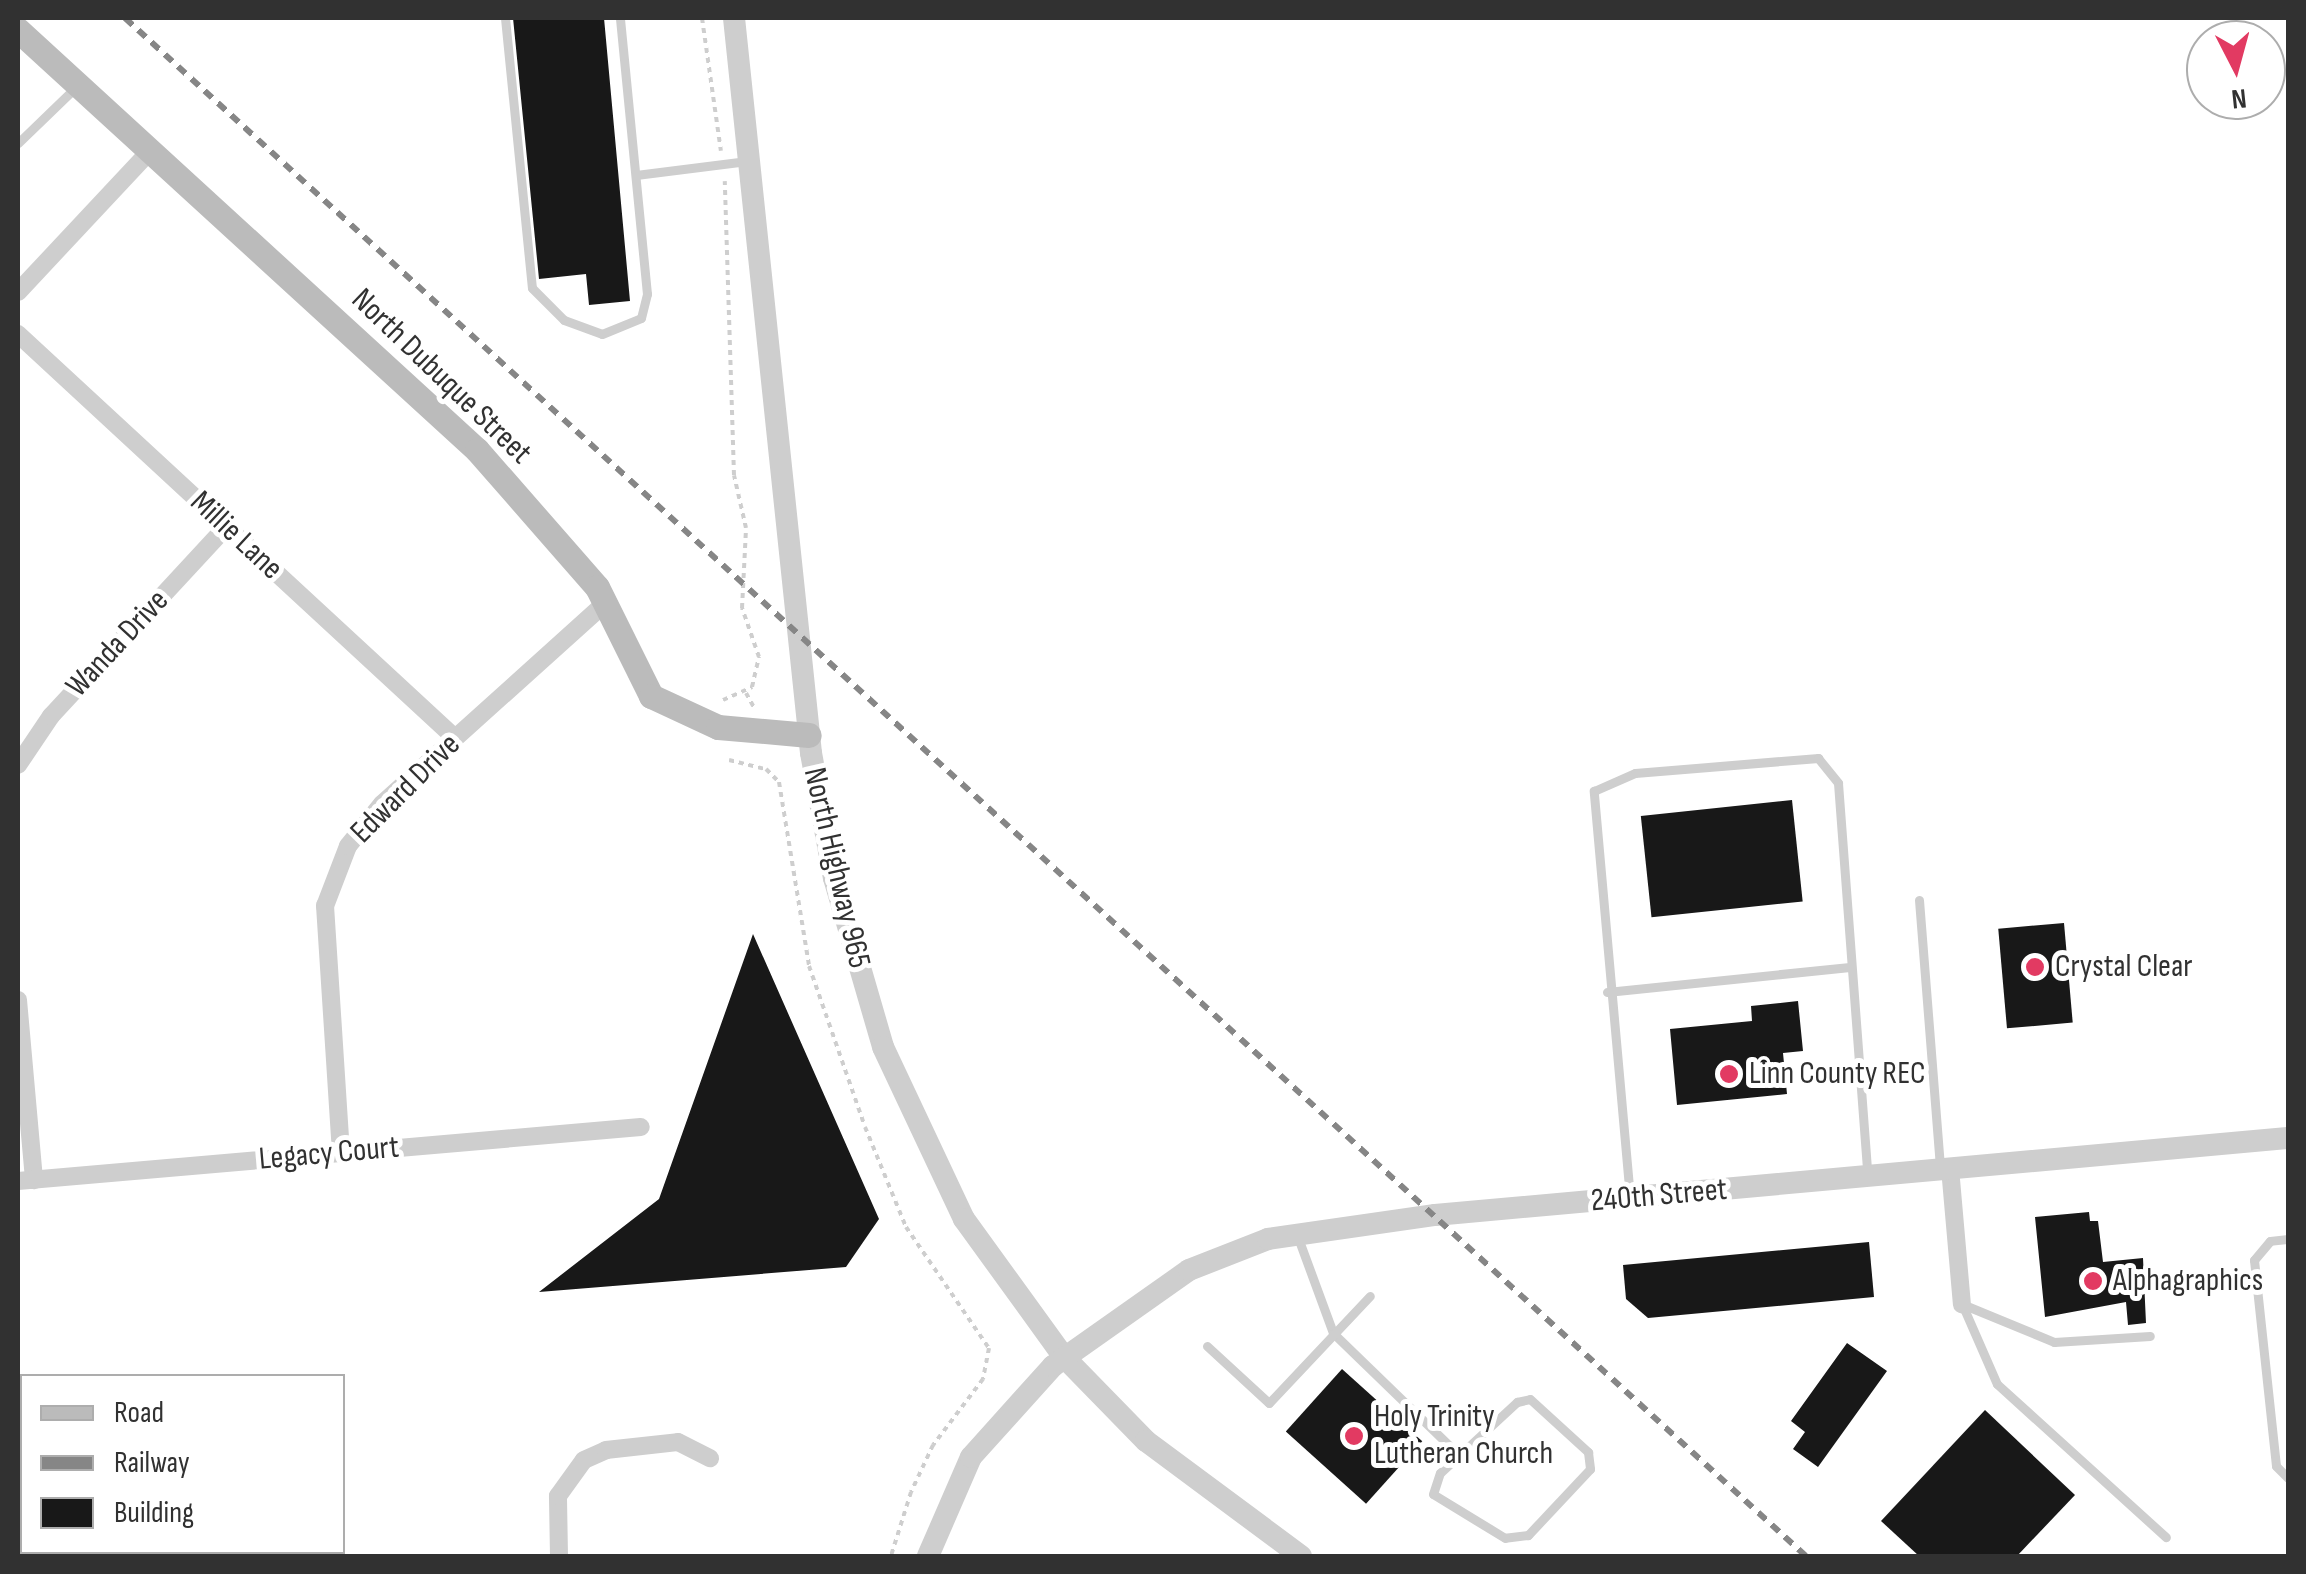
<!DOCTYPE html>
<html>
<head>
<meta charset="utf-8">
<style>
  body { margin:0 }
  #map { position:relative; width:2306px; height:1574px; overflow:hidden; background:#fff; font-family:"Sofia Sans Condensed",sans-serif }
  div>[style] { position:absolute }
  .building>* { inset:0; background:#181818; transform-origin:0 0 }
  .path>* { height:4px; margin-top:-2px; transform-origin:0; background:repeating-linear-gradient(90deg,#cecece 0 5px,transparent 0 10px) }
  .service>* { height:9px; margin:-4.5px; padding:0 4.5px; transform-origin:4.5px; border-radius:4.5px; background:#cecece }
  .minor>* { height:18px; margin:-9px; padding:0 9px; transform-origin:9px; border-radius:9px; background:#cecece }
  .tertiary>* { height:22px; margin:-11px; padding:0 11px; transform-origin:11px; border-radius:11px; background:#cecece }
  .secondary>* { height:25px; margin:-12.5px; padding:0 12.5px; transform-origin:12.5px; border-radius:12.5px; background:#bbb }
  .rail>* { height:6px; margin-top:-3px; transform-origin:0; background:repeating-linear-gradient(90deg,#868686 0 10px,transparent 0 18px) }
  .dots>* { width:28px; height:28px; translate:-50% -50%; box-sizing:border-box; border:5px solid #fff; border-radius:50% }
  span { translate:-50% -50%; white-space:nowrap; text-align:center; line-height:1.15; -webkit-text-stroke:10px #fff; paint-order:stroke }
  .street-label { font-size:32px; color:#313131 }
  .poi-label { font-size:32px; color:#313131 }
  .left { translate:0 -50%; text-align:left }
  .frame { position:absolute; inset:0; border:20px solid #313131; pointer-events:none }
  .legend { position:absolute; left:20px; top:1374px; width:325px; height:180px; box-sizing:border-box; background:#fff; border:2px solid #adadad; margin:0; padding:12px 18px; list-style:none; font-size:30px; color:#313131 }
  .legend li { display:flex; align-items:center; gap:20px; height:50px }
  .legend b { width:50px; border:2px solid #adadad }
  .north { position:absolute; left:2186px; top:20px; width:100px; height:100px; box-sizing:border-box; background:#fff; border:2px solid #adadad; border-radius:50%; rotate:174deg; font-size:28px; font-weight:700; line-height:40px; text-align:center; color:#313131 }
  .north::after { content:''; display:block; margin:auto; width:35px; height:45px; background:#e23a62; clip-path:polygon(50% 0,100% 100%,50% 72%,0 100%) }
</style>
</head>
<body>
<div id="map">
  <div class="building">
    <i style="clip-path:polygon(513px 18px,604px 18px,630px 301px,589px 305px,586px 274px,539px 279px)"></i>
    <i style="left:1792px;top:800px;width:102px;height:152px;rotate:84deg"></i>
    <i style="left:2064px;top:923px;width:100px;height:66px;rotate:85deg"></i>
    <i style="clip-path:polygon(753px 934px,879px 1219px,846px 1267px,539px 1292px,659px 1199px)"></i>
    <i style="clip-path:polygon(1798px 1001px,1803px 1051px,1783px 1053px,1787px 1094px,1677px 1105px,1670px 1029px,1752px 1021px,1751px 1006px)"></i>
    <i style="clip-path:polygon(2089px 1212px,2090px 1221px,2098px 1221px,2103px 1262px,2143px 1258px,2146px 1323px,2128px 1325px,2126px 1302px,2045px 1317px,2035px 1217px)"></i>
    <i style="clip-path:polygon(1869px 1242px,1874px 1297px,1648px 1318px,1626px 1299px,1623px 1265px)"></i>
    <i style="clip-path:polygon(1847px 1343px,1887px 1371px,1818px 1467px,1793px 1449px,1805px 1432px,1791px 1421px)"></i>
    <i style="left:1342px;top:1369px;width:108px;height:84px;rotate:42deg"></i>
    <i style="clip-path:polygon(1985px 1410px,2075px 1495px,2017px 1556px,1919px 1556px,1881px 1521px)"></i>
  </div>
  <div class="path">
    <i style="left:702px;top:18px;width:134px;rotate:81.9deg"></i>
    <i style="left:746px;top:693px;width:18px;rotate:61deg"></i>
    <i style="left:723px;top:700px;width:32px;rotate:-24deg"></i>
    <i style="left:752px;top:687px;width:31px;rotate:-77deg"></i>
    <i style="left:759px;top:657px;width:52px;rotate:-109.1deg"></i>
    <i style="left:742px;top:608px;width:80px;rotate:-87.1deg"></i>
    <i style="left:746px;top:528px;width:54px;rotate:-102.8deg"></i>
    <i style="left:734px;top:475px;width:294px;rotate:-91.8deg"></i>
    <i style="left:729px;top:760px;width:38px;rotate:14deg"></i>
    <i style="left:766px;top:769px;width:18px;rotate:45deg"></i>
    <i style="left:779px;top:782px;width:186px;rotate:80.7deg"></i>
    <i style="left:809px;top:966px;width:170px;rotate:70.8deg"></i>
    <i style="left:865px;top:1127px;width:108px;rotate:67.7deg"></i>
    <i style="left:906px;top:1227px;width:147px;rotate:55.6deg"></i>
    <i style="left:989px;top:1348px;width:32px;rotate:101deg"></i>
    <i style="left:983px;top:1379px;width:83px;rotate:127.1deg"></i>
    <i style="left:933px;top:1445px;width:52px;rotate:115.1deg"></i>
    <i style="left:911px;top:1492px;width:67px;rotate:107.4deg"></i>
  </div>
  <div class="service">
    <i style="left:505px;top:18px;width:271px;rotate:84.3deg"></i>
    <i style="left:532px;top:288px;width:45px;rotate:45deg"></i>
    <i style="left:564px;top:320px;width:40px;rotate:20.2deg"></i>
    <i style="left:602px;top:334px;width:42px;rotate:-22.3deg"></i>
    <i style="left:641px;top:318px;width:25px;rotate:-76deg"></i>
    <i style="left:647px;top:294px;width:277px;rotate:-95.6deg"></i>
    <i style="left:18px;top:143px;width:82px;rotate:-44deg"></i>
    <i style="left:636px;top:175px;width:112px;rotate:-7.2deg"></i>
    <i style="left:1919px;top:900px;width:267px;rotate:85.5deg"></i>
    <i style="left:1607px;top:992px;width:244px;rotate:-5.9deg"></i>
    <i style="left:1630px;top:1198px;width:409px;rotate:-95.1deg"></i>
    <i style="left:1594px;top:791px;width:45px;rotate:-23.7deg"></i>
    <i style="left:1635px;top:773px;width:184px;rotate:-4.7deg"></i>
    <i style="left:1818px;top:758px;width:32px;rotate:51deg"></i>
    <i style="left:1838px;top:783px;width:391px;rotate:85.7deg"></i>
    <i style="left:1297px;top:1235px;width:104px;rotate:69.8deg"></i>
    <i style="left:1333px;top:1333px;width:175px;rotate:44.1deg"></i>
    <i style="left:2288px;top:1239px;width:18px;rotate:174deg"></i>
    <i style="left:2270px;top:1241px;width:25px;rotate:130deg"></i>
    <i style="left:2254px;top:1260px;width:207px;rotate:83.9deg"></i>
    <i style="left:2276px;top:1466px;width:17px;rotate:45deg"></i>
    <i style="left:1962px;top:1304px;width:87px;rotate:66.4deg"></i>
    <i style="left:1997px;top:1384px;width:228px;rotate:42.2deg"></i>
    <i style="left:1962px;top:1304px;width:100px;rotate:22.4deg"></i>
    <i style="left:2054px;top:1342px;width:96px;rotate:-3.6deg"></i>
    <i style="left:1207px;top:1346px;width:84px;rotate:42.6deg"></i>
    <i style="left:1269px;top:1403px;width:147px;rotate:-46.7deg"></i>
    <i style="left:1530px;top:1399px;width:79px;rotate:42.4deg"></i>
    <i style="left:1588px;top:1452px;width:17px;rotate:83deg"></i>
    <i style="left:1590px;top:1469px;width:91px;rotate:133.2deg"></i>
    <i style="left:1528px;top:1535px;width:23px;rotate:173deg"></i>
    <i style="left:1505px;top:1538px;width:84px;rotate:-148.6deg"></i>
    <i style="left:1433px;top:1494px;width:22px;rotate:-72deg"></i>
    <i style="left:1440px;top:1473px;width:105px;rotate:-42.7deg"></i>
    <i style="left:1517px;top:1402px;width:13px;rotate:-13deg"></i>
  </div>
  <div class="minor">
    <i style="left:18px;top:292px;width:193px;rotate:-46.9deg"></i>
    <i style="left:18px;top:334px;width:595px;rotate:42.75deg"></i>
    <i style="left:18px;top:765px;width:59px;rotate:-56deg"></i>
    <i style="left:51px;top:716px;width:258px;rotate:-47.2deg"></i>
    <i style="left:18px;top:1000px;width:181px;rotate:84.9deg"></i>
    <i style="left:341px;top:1153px;width:248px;rotate:-93.7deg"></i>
    <i style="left:325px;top:906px;width:64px;rotate:-69deg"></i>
    <i style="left:348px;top:846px;width:54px;rotate:-51deg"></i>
    <i style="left:382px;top:804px;width:300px;rotate:-42deg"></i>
    <i style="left:1950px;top:1168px;width:137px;rotate:85deg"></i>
    <i style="left:18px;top:1181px;width:625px;rotate:-4.95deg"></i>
    <i style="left:240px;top:1552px;width:4px;rotate:63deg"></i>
    <i style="left:559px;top:1556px;width:60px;rotate:-91deg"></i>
    <i style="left:558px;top:1496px;width:44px;rotate:-54.2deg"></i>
    <i style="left:584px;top:1460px;width:24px;rotate:-24deg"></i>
    <i style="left:606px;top:1450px;width:72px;rotate:-6.3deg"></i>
    <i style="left:678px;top:1442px;width:36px;rotate:27deg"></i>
  </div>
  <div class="tertiary">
    <i style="left:734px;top:18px;width:739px;rotate:84.02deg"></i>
    <i style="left:811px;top:753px;width:127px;rotate:79.6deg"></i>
    <i style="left:834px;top:878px;width:176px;rotate:73.8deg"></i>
    <i style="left:883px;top:1047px;width:190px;rotate:64.8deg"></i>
    <i style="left:964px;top:1219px;width:170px;rotate:54.1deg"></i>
    <i style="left:1064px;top:1357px;width:117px;rotate:45.7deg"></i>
    <i style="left:1146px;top:1441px;width:193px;rotate:36.6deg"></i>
    <i style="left:928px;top:1556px;width:108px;rotate:-66.5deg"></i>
    <i style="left:971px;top:1457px;width:122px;rotate:-48deg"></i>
    <i style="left:1053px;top:1366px;width:166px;rotate:-35.2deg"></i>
    <i style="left:1189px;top:1270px;width:85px;rotate:-21.4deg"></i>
    <i style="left:1268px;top:1239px;width:169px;rotate:-8.2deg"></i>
    <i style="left:1435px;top:1215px;width:856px;rotate:-5.16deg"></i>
  </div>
  <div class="secondary">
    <i style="left:18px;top:30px;width:622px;rotate:42.46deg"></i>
    <i style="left:477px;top:450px;width:182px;rotate:48.8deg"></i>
    <i style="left:597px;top:587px;width:122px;rotate:63.6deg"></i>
    <i style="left:651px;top:696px;width:74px;rotate:24.8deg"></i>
    <i style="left:718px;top:727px;width:91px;rotate:5deg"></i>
  </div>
  <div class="rail">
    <i style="left:125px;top:18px;width:2278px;rotate:42.46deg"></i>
  </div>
  <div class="dots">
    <i style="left:2035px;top:967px;background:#e23a62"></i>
    <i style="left:1729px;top:1074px;background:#e23a62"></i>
    <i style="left:2093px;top:1281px;background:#e23a62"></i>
    <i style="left:1354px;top:1436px;background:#e23a62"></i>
  </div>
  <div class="street-label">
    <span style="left:441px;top:377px;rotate:44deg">North Dubuque Street</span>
    <span style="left:236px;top:536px;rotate:43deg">Millie Lane</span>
    <span style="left:118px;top:644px;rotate:-47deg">Wanda Drive</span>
    <span style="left:406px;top:789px;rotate:-45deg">Edward Drive</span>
    <span style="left:836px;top:868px;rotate:77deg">North Highway 965</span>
    <span style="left:329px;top:1154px;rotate:-5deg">Legacy Court</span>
    <span style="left:1659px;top:1196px;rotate:-5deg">240th Street</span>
  </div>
  <div class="poi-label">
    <span class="left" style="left:2055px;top:967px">Crystal Clear</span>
    <span class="left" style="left:1749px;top:1074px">Linn County REC</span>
    <span class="left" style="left:2113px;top:1281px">Alphagraphics</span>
    <span class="left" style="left:1374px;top:1436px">Holy Trinity<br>Lutheran Church</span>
  </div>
  <div class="frame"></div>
  <ul class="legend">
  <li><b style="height:12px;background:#bbb"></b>Road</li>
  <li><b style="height:12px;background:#868686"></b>Railway</li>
  <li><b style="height:28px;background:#181818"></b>Building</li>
  </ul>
  <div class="north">N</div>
</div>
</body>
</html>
